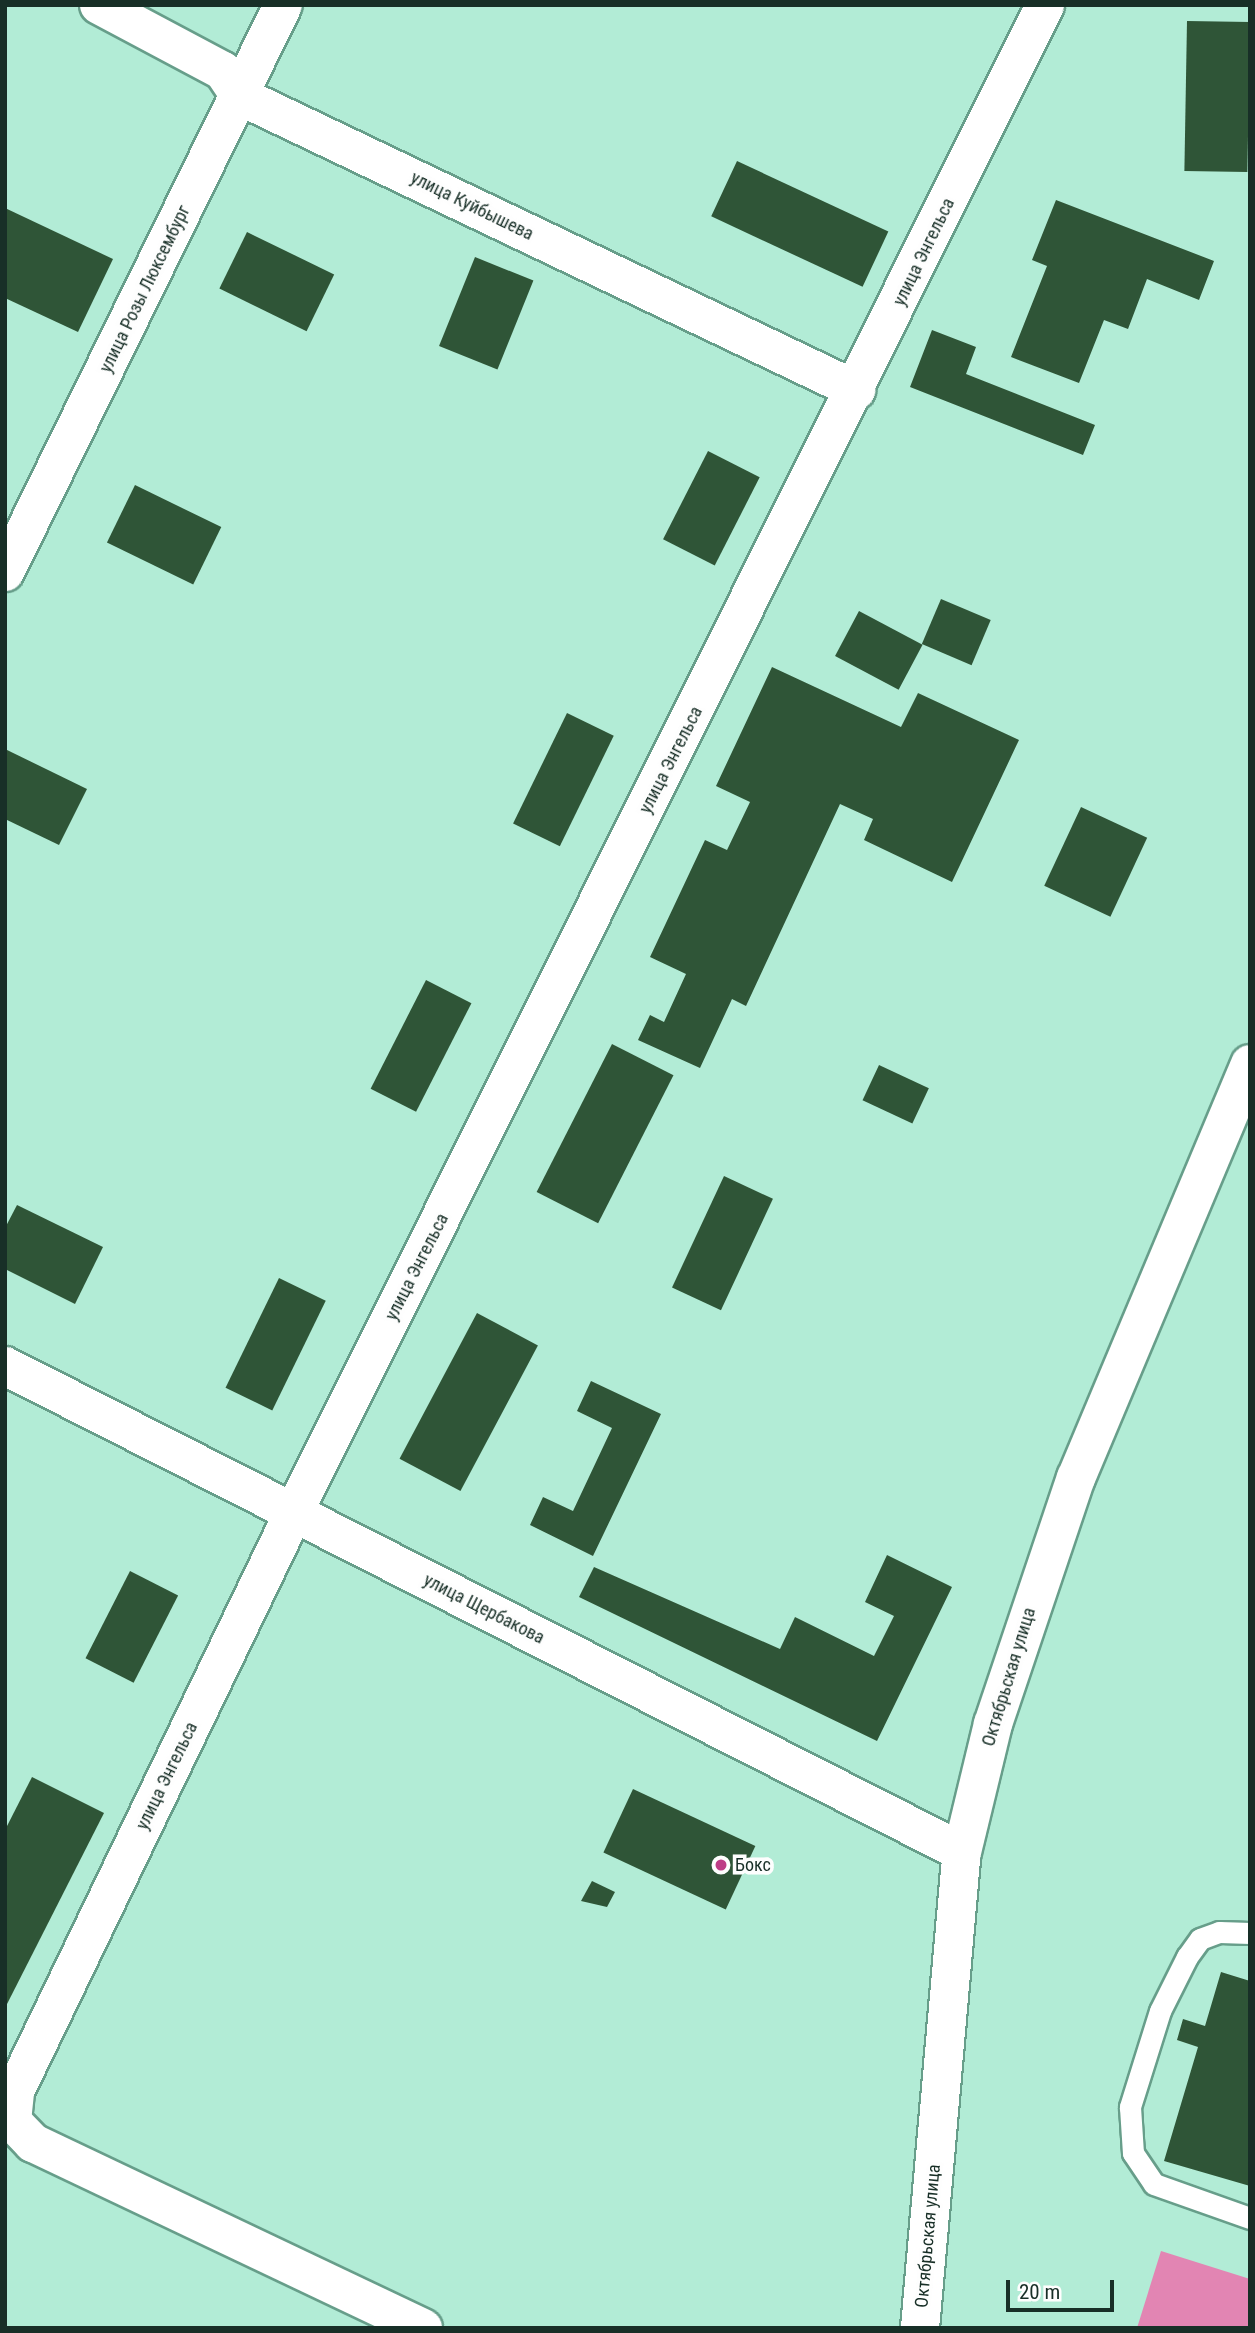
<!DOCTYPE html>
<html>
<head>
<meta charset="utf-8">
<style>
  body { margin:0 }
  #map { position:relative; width:1255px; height:2333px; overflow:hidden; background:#b2ecd6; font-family:"Roboto Condensed",sans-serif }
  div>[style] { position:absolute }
  .water>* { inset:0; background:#e285b3 }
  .building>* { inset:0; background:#2f5537; transform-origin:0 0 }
  .roads { filter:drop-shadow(2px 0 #679e8a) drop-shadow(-2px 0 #679e8a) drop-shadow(0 2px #679e8a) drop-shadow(0 -2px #679e8a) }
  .service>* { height:21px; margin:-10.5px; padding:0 10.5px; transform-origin:10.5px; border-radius:10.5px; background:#fff }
  .minor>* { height:38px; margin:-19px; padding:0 19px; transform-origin:19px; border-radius:19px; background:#fff }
  .primary>* { height:38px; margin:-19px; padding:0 19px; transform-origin:19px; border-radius:19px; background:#fff }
  .dots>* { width:19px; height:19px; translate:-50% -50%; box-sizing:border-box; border:4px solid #fefefe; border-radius:50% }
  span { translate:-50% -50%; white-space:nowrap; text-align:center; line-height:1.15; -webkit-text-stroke:7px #fefefe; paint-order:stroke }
  .street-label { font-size:18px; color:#182f27 }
  .poi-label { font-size:18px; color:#182f27 }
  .left { translate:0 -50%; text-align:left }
  .frame { position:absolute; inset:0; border:7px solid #182f27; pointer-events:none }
  .scale { position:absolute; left:1006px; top:2280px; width:108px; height:32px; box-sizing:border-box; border:4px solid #182f27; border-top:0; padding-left:9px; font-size:21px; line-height:24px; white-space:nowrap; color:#182f27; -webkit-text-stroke:5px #fefefe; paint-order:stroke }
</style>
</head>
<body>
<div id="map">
  <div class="water">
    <i style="clip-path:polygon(1161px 2251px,1250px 2279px,1250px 2328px,1137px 2328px)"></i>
  </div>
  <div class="building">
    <i style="left:1187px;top:21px;width:63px;height:150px;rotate:1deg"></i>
    <i style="left:737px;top:161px;width:167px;height:61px;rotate:25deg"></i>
    <i style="clip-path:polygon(1056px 200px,1214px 261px,1199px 300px,1147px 279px,1128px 329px,1104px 320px,1079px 383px,1011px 357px,1047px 266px,1032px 260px)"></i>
    <i style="clip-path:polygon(5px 208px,113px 259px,78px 332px,5px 298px)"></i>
    <i style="left:247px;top:232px;width:97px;height:63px;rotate:26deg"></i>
    <i style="left:475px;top:257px;width:63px;height:96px;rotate:22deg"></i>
    <i style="clip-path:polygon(932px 330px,976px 347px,966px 374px,1095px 425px,1083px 455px,910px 387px)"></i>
    <i style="left:708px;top:451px;width:58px;height:99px;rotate:27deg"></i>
    <i style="left:135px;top:485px;width:96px;height:64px;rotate:26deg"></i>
    <i style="left:941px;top:599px;width:54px;height:49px;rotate:23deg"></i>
    <i style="left:859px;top:611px;width:72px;height:51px;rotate:28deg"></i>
    <i style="clip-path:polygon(772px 667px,901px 727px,918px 693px,1019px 740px,952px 882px,864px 840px,873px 819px,840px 804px,746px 1006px,732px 999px,700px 1068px,638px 1040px,650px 1015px,664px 1022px,686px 974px,650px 957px,705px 840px,727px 850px,750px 802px,716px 786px)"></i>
    <i style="left:567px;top:713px;width:52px;height:123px;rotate:26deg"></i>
    <i style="clip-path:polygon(5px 749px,87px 789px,59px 845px,5px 819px)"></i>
    <i style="left:1081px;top:807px;width:73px;height:87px;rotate:25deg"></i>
    <i style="left:426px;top:980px;width:51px;height:122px;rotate:27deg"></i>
    <i style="left:612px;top:1044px;width:69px;height:166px;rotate:27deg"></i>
    <i style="left:879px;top:1065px;width:55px;height:39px;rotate:25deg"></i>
    <i style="left:724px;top:1176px;width:54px;height:123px;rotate:25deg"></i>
    <i style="clip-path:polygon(17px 1205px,103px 1247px,75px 1304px,5px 1269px,5px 1228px)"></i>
    <i style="left:279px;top:1278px;width:52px;height:122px;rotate:26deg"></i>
    <i style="left:477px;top:1313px;width:69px;height:165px;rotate:28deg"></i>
    <i style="clip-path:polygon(591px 1381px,661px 1414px,593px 1556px,530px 1525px,543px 1497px,573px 1511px,612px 1428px,577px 1411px)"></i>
    <i style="clip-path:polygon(887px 1555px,952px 1587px,877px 1741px,579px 1597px,594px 1567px,780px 1649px,795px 1617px,874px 1656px,894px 1616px,865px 1602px)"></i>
    <i style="left:130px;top:1571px;width:54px;height:98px;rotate:27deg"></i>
    <i style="clip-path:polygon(32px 1777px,104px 1813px,5px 2008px,5px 1830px)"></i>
    <i style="left:633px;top:1789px;width:135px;height:70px;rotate:25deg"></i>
    <i style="clip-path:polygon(592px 1881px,615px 1892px,607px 1907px,581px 1901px)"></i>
    <i style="clip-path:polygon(1221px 1972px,1250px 1981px,1250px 2186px,1164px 2161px,1198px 2047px,1177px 2040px,1183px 2019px,1205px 2026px)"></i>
  </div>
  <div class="roads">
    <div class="service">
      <i style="left:1250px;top:1933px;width:31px;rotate:-178deg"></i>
      <i style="left:1219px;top:1932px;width:20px;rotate:160deg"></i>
      <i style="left:1200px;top:1939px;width:22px;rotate:126deg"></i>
      <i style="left:1187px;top:1957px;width:60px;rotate:116.6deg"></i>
      <i style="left:1160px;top:2011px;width:101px;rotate:107.4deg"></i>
      <i style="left:1130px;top:2107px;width:46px;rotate:86.3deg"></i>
      <i style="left:1133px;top:2153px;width:37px;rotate:56deg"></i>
      <i style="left:1154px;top:2184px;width:102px;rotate:19.5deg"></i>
    </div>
    <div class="minor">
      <i style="left:99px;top:5px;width:140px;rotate:28deg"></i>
      <i style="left:223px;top:71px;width:30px;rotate:56deg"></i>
      <i style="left:240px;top:96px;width:683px;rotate:25.51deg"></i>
      <i style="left:5px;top:572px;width:631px;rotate:-63.88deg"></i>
      <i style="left:5px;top:1366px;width:1073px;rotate:26.92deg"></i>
      <i style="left:423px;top:2328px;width:432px;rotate:-154.6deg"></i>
      <i style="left:33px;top:2143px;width:30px;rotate:-134deg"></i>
      <i style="left:12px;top:2121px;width:30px;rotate:-84deg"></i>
      <i style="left:15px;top:2091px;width:643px;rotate:-64.27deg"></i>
      <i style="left:294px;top:1512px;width:1684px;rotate:-63.51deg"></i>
    </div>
    <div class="primary">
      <i style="left:920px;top:2328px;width:478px;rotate:-85deg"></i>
      <i style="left:962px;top:1852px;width:132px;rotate:-76.4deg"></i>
      <i style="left:993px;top:1724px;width:260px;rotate:-71.4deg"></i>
      <i style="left:1076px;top:1478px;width:449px;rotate:-67.2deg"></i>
    </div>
  </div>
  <div class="dots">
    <i style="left:721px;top:1865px;background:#be3d86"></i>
  </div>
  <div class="street-label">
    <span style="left:472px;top:206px;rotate:26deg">улица Куйбышева</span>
    <span style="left:924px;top:252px;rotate:-64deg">улица Энгельса</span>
    <span style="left:145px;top:289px;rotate:-64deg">улица Розы Люксембург</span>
    <span style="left:671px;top:760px;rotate:-63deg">улица Энгельса</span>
    <span style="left:417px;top:1267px;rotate:-63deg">улица Энгельса</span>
    <span style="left:484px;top:1609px;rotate:27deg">улица Щербакова</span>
    <span style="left:1009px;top:1677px;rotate:-73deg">Октябрьская улица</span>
    <span style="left:167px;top:1776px;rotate:-64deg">улица Энгельса</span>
    <span style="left:928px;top:2236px;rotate:-85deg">Октябрьская улица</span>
  </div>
  <div class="poi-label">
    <span class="left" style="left:735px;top:1865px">Бокс</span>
  </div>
  <div class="frame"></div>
  <div class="scale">20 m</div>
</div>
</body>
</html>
